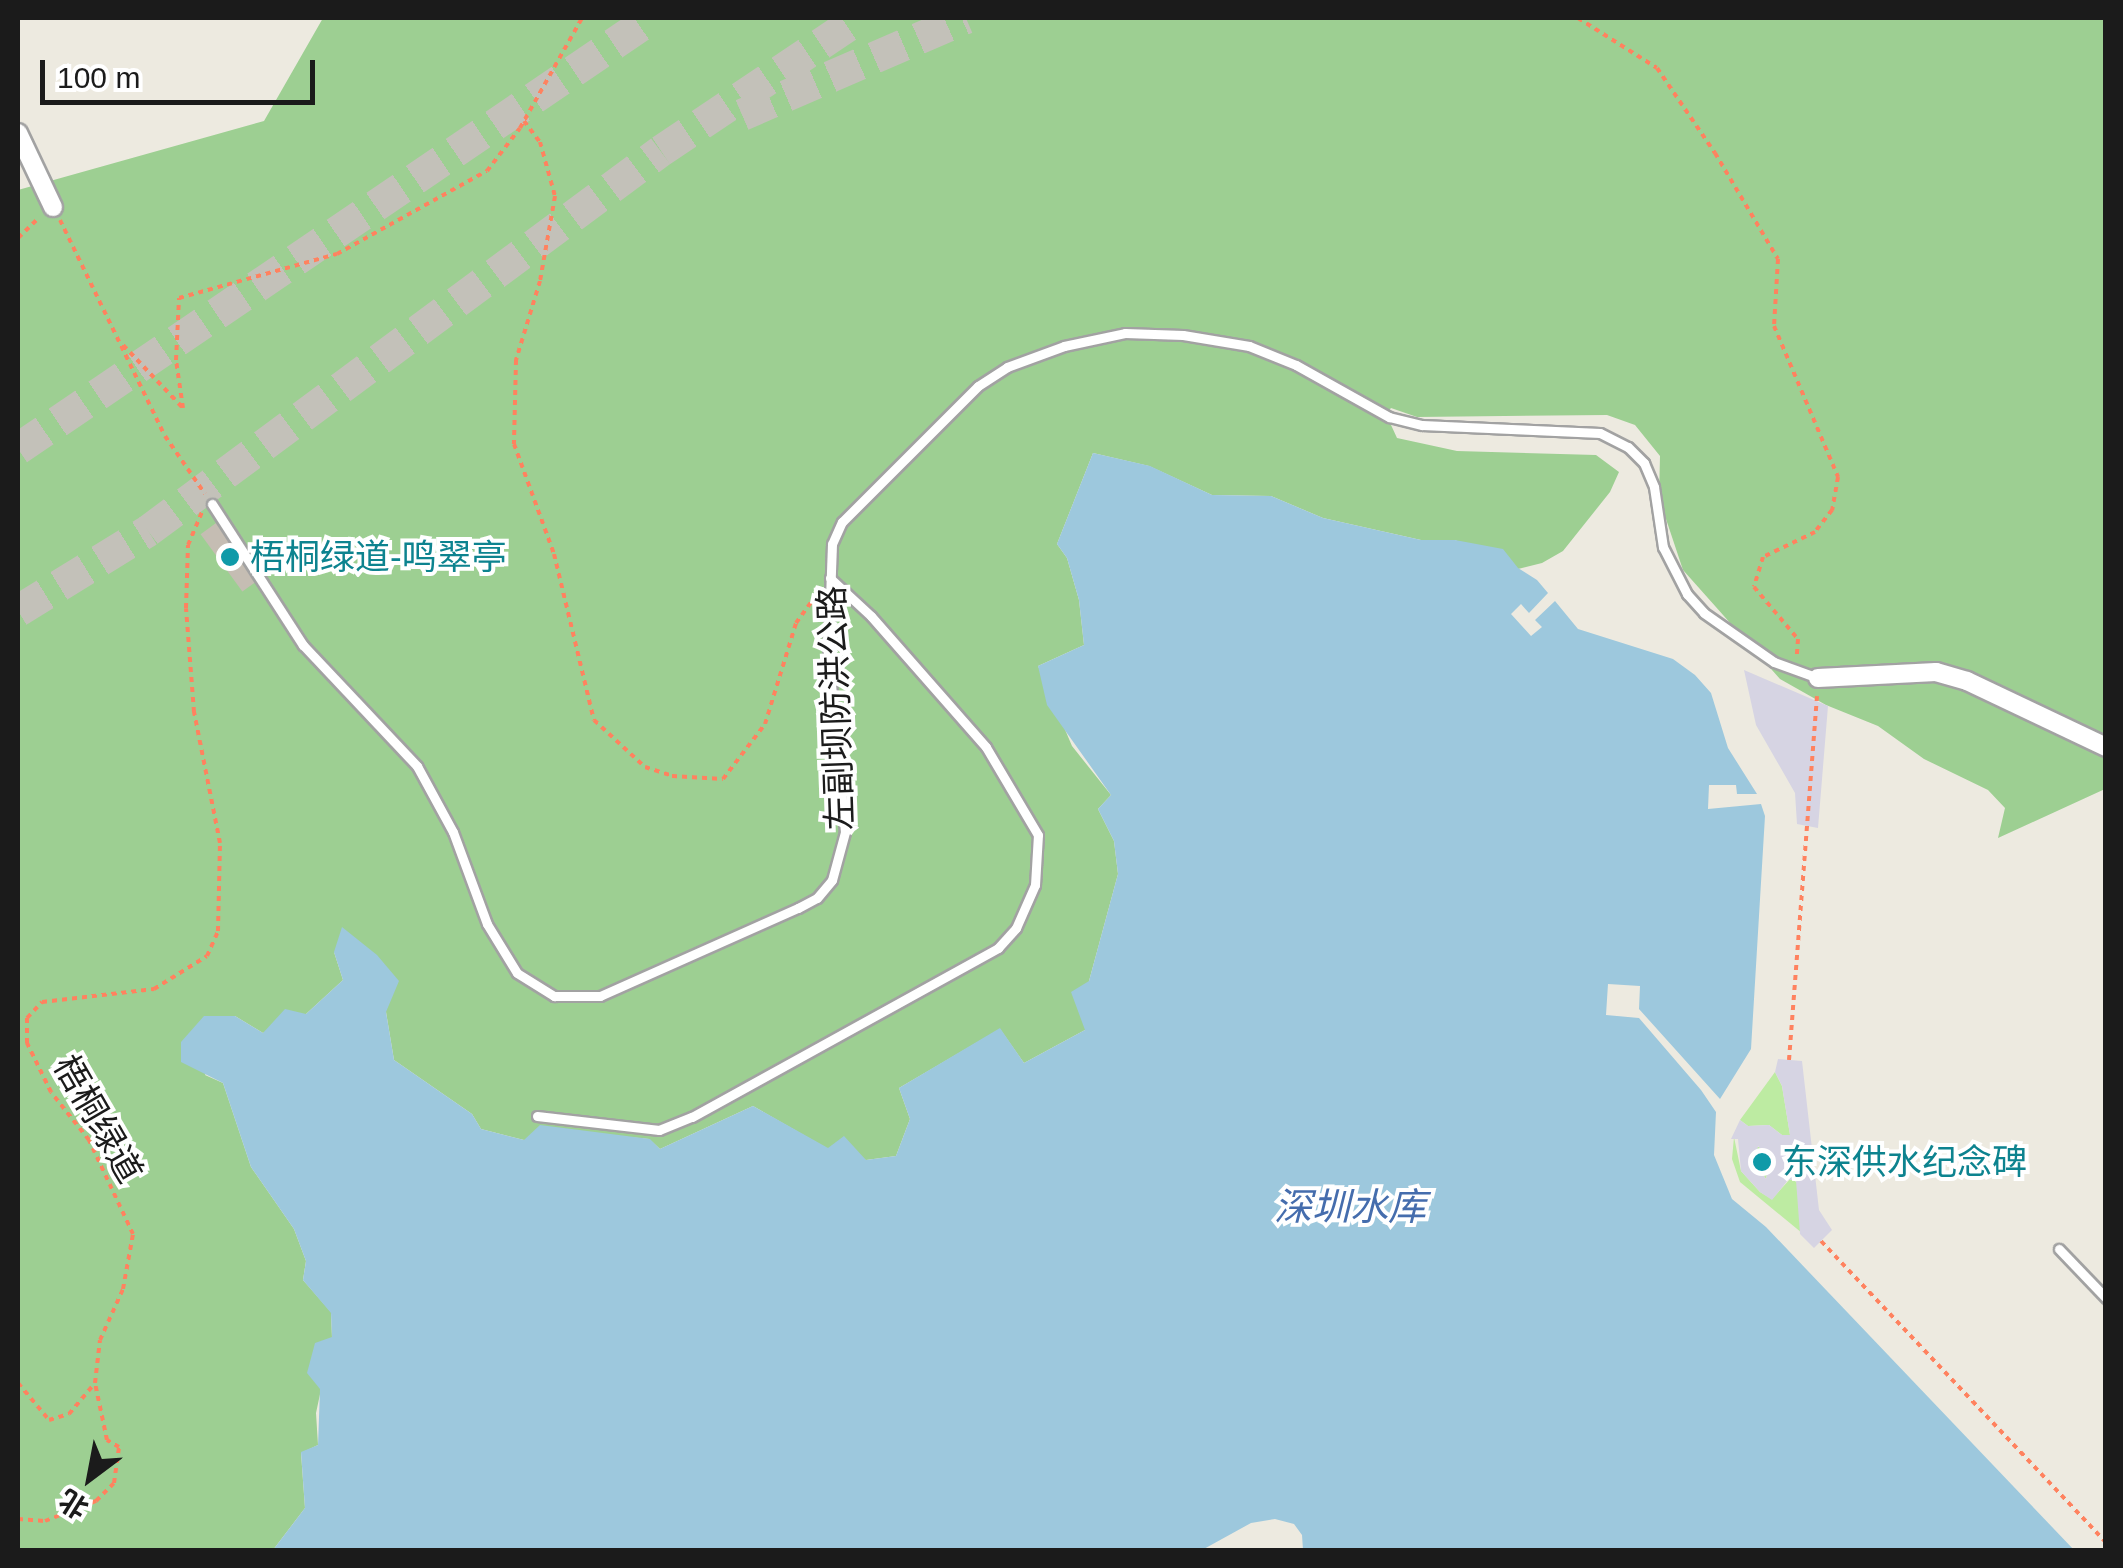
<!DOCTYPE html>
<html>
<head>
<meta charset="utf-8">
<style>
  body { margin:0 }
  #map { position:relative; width:2123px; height:1568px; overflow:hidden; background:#edeae0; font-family:Helvetica,"Noto Sans SC",sans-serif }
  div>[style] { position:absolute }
  .grass>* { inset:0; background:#bdeba2 }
  .forest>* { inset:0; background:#9dcf92 }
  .plaza>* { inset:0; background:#d6d4e3 }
  .water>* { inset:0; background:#9dc8dd }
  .building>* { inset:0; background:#c5bdb3; transform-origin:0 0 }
  .motorway-tunnel>* { height:32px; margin-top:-16px; transform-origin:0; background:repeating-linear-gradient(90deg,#c3c1b9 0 32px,transparent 0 48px) }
  .path>* { height:4px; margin-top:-2px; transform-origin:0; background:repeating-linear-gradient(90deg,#ff825f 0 5px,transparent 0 10px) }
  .roads { filter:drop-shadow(2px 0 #a2a2a2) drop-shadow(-2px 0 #a2a2a2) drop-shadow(0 2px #a2a2a2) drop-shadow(0 -2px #a2a2a2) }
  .service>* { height:9px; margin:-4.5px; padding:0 4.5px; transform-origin:4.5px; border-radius:4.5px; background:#fff }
  .minor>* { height:18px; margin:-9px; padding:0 9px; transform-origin:9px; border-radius:9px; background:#fff }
  .dots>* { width:28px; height:28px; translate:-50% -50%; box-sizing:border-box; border:5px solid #fff; border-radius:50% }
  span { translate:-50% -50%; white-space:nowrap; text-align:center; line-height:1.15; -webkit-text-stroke:8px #fff; paint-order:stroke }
  .culture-label { font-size:35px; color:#0d838f }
  .left { translate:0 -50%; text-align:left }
  .street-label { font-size:35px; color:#1b1b1b }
  .water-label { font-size:38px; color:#456dad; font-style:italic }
  .frame { position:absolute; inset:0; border:20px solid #1b1b1b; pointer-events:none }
  .north { position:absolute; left:40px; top:1428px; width:100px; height:100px; -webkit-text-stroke:8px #fff; paint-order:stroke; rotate:212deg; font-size:28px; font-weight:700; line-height:40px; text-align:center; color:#1b1b1b }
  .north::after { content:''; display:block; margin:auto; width:35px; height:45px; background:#1b1b1b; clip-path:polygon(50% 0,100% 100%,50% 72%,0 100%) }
  .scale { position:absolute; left:40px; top:60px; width:275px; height:45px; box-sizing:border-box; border:5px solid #1b1b1b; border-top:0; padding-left:12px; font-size:30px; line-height:35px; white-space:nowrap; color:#1b1b1b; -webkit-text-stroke:8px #fff; paint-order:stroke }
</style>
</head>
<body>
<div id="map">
  <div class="grass">
    <i style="clip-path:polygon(1775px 1072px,1782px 1086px,1790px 1135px,1782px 1135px,1769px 1125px,1748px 1126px,1740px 1120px)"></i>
    <i style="clip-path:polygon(1734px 1137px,1741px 1171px,1760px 1192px,1772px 1199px,1791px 1178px,1800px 1185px,1802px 1233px,1740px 1182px,1732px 1159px)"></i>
    <i style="clip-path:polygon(1756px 1147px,1763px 1147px,1770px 1160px,1766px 1179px,1755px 1163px)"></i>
  </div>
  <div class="forest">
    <i style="clip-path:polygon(323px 18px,2105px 18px,2105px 789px,1998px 838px,2005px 808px,1988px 790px,1924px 759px,1878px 726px,1826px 705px,1780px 679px,1683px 570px,1659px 498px,1660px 456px,1635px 425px,1607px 415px,1417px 417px,1391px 408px,1386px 414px,1397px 438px,1457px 451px,1596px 455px,1619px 472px,1610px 492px,1563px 551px,1542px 563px,1518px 569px,1455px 540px,1421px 540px,1323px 518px,1271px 496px,1212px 495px,1149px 466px,1093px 453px,1057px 544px,1067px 558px,1079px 600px,1084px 645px,1038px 666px,1072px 746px,1111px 795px,1098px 809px,1114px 841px,1118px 874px,1089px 981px,1085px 1030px,1024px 1063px,1000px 1029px,899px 1088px,910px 1119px,896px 1156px,866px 1160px,828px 1149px,753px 1106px,660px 1149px,649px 1139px,598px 1134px,524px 1140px,481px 1129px,472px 1114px,394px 1060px,386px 1012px,334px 952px,343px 980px,306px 1014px,263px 1033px,235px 1016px,205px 1075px,223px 1083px,251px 1167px,294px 1229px,306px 1261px,303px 1280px,331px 1312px,332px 1338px,316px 1413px,318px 1445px,301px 1453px,305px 1508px,273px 1550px,18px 1550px,18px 190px,264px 121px)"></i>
  </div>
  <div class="plaza">
    <i style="clip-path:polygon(1744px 670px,1828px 706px,1818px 828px,1797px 824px,1795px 793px,1756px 725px)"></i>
    <i style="clip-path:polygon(evenodd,1778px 1059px,1802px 1061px,1819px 1210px,1832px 1230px,1814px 1248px,1800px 1234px,1796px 1180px,1788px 1180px,1772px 1200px,1760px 1192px,1741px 1171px,1738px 1139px,1731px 1139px,1740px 1120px,1748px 1126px,1769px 1125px,1782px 1135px,1790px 1135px,1782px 1086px,1775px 1072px,1778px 1059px,1758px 1146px,1770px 1160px,1766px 1179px,1755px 1163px,1758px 1146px)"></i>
  </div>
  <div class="water">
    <i style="clip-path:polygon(1093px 453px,1150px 466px,1212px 495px,1271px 496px,1323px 518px,1421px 540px,1455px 540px,1503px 549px,1518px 568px,1537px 580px,1548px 593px,1529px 613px,1521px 604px,1511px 614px,1531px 636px,1542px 627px,1535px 620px,1555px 601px,1578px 629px,1673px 659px,1695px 675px,1711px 693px,1728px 748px,1757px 794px,1737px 794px,1736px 785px,1709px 785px,1708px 809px,1761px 804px,1765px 816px,1751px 1049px,1720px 1099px,1639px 1009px,1640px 986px,1608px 984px,1606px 1015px,1639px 1018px,1701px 1090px,1716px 1112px,1714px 1155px,1732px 1199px,1766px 1227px,2074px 1550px,1303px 1550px,1302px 1535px,1294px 1524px,1275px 1519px,1251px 1523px,1202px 1550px,273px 1550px,305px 1508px,301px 1452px,318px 1445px,320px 1389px,307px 1373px,315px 1343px,332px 1337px,331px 1313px,303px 1280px,306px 1261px,294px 1229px,251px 1167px,223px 1083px,181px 1062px,181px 1042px,204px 1016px,235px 1016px,263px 1033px,285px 1009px,306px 1014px,343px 980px,334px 952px,342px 927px,377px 955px,399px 981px,386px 1012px,394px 1060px,472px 1114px,481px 1129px,524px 1140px,540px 1125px,650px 1139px,660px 1149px,753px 1106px,828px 1148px,844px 1136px,866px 1160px,896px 1156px,910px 1119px,899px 1088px,1000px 1028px,1024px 1063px,1085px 1030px,1071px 992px,1089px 981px,1118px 874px,1114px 841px,1098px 809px,1111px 795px,1047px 705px,1038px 666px,1084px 645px,1079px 600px,1067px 558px,1057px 544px)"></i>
  </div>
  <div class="building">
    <i style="left:216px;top:523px;width:71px;height:19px;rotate:54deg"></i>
  </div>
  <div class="motorway-tunnel">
    <i style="left:742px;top:115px;width:244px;rotate:-23.4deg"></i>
    <i style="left:18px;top:449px;width:767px;rotate:-34.21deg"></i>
    <i style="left:18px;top:611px;width:153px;rotate:-31.6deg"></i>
    <i style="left:148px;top:531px;width:638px;rotate:-36.53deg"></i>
    <i style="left:661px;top:151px;width:239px;rotate:-33.8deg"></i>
  </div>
  <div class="path">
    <i style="left:1578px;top:18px;width:93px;rotate:32.3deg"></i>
    <i style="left:1657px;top:68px;width:103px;rotate:55.7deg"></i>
    <i style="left:1715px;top:153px;width:123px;rotate:59.3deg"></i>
    <i style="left:1778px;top:259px;width:67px;rotate:93.4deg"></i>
    <i style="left:1774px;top:326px;width:164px;rotate:67deg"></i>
    <i style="left:1838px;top:477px;width:34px;rotate:100deg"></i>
    <i style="left:1832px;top:510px;width:28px;rotate:128deg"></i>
    <i style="left:1815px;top:532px;width:58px;rotate:154.3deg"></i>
    <i style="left:1763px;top:557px;width:31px;rotate:107deg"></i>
    <i style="left:1754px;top:587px;width:68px;rotate:49.8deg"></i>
    <i style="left:1798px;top:639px;width:16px;rotate:94deg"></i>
    <i style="left:524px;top:121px;width:26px;rotate:53deg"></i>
    <i style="left:540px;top:142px;width:56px;rotate:74.5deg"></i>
    <i style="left:555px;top:196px;width:86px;rotate:100deg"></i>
    <i style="left:540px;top:281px;width:83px;rotate:106.9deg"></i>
    <i style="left:516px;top:360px;width:84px;rotate:91.4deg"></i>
    <i style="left:514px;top:444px;width:117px;rotate:70deg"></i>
    <i style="left:554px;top:554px;width:171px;rotate:76.5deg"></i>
    <i style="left:594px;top:720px;width:69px;rotate:42.7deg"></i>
    <i style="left:645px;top:767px;width:28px;rotate:18deg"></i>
    <i style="left:672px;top:776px;width:51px;rotate:3.4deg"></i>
    <i style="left:723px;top:779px;width:69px;rotate:-52.6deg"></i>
    <i style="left:765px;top:724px;width:106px;rotate:-72.9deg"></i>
    <i style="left:796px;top:623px;width:32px;rotate:-54deg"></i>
    <i style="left:60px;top:220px;width:240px;rotate:64.1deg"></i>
    <i style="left:165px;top:436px;width:70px;rotate:55.4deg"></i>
    <i style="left:18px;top:238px;width:28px;rotate:-44deg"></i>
    <i style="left:123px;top:345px;width:87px;rotate:46.4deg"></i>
    <i style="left:183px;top:408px;width:49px;rotate:-98.3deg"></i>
    <i style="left:176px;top:360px;width:62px;rotate:-87.2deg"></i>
    <i style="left:179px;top:298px;width:164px;rotate:-15.6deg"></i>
    <i style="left:337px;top:254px;width:171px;rotate:-29deg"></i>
    <i style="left:487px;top:171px;width:54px;rotate:-52.5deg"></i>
    <i style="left:520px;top:128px;width:126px;rotate:-60.6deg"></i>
    <i style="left:1789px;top:1060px;width:365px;rotate:-85.6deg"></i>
    <i style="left:1821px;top:1241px;width:415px;rotate:46.6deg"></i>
    <i style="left:18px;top:1383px;width:48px;rotate:50deg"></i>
    <i style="left:49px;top:1420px;width:21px;rotate:-17deg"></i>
    <i style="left:69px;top:1414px;width:39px;rotate:-50deg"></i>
    <i style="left:18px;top:1519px;width:27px;rotate:4deg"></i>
    <i style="left:45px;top:1521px;width:55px;rotate:-21.4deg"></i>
    <i style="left:96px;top:1501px;width:25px;rotate:-45deg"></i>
    <i style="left:114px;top:1483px;width:36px;rotate:-82deg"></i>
    <i style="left:119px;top:1447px;width:14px;rotate:-150deg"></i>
    <i style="left:107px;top:1440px;width:58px;rotate:-101.9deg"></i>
    <i style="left:95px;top:1383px;width:43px;rotate:-83.4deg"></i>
    <i style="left:100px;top:1340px;width:56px;rotate:-65.7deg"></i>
    <i style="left:123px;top:1289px;width:56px;rotate:-79.7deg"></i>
    <i style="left:133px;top:1234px;width:104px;rotate:-115.1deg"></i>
    <i style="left:89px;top:1140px;width:61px;rotate:-128.4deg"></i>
    <i style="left:51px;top:1092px;width:55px;rotate:-116.1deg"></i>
    <i style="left:27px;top:1043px;width:25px;rotate:-90deg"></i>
    <i style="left:27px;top:1018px;width:22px;rotate:-47deg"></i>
    <i style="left:42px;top:1002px;width:113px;rotate:-6.6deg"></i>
    <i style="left:154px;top:989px;width:62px;rotate:-31.9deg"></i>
    <i style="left:207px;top:956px;width:27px;rotate:-66deg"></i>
    <i style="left:218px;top:931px;width:88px;rotate:-88.7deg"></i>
    <i style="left:220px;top:843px;width:134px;rotate:-101.2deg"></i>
    <i style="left:194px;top:712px;width:104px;rotate:-94.4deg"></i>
    <i style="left:186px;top:608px;width:63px;rotate:-88.2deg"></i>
    <i style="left:188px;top:545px;width:36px;rotate:-67deg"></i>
  </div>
  <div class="roads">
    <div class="service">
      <i style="left:212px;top:504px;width:168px;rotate:57.2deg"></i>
      <i style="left:303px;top:645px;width:166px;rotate:46.7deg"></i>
      <i style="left:417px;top:766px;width:75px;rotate:61.4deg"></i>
      <i style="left:453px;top:832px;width:98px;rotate:69.7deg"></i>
      <i style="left:487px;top:924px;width:57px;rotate:58.5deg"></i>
      <i style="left:517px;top:973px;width:44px;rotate:31.9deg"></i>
      <i style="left:554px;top:996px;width:46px"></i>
      <i style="left:600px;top:996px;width:217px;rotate:-24deg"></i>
      <i style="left:798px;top:908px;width:21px;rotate:-28deg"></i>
      <i style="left:817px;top:898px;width:23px;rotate:-50deg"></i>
      <i style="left:832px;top:880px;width:50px;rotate:-74.8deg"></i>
      <i style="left:845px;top:832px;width:180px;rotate:-95.4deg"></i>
      <i style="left:828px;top:653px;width:109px;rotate:-87.9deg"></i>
      <i style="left:832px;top:544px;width:24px;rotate:-66deg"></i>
      <i style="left:842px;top:522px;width:192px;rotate:-45deg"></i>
      <i style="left:978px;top:386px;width:35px;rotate:-33deg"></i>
      <i style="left:1007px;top:367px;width:61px;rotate:-20.2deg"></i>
      <i style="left:1064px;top:346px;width:62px;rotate:-12deg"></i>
      <i style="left:1125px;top:333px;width:58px;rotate:2deg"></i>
      <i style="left:1183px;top:335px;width:67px;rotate:9.5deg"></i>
      <i style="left:1249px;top:346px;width:51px;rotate:22deg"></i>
      <i style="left:1296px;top:365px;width:107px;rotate:29.2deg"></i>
      <i style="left:1389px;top:417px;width:34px;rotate:14deg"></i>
      <i style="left:1422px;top:425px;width:178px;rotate:2.6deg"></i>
      <i style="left:1600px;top:433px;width:31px;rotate:27deg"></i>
      <i style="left:1628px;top:447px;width:23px;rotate:45deg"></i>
      <i style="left:1644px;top:463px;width:26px;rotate:67deg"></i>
      <i style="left:1654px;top:487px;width:61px;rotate:81.5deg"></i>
      <i style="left:1663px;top:547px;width:53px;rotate:62.9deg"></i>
      <i style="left:1687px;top:594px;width:25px;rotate:48deg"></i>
      <i style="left:1704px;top:613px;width:85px;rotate:35deg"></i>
      <i style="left:1774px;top:662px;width:47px;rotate:20deg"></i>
      <i style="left:537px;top:1116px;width:123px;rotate:6.5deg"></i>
      <i style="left:659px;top:1130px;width:35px;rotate:-22deg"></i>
      <i style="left:692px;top:1117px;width:350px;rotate:-28.9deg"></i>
      <i style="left:998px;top:948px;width:27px;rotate:-48deg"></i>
      <i style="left:1016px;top:928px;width:47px;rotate:-66.2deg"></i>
      <i style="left:1035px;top:885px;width:50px;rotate:-86.6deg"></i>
      <i style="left:1038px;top:835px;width:102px;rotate:-120.6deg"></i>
      <i style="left:986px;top:747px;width:174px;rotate:-131.3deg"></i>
      <i style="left:871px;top:616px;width:56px;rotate:-137.2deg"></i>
      <i style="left:2059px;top:1249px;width:68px;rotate:46.2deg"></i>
    </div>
    <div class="minor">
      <i style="left:18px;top:133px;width:82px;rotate:64.7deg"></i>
      <i style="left:1818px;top:678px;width:118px;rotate:-2.9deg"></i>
      <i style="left:1936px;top:672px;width:32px;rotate:16deg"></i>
      <i style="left:1967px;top:681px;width:154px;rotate:25.4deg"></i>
    </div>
  </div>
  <div class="dots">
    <i style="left:230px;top:557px;background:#0f9aa8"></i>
    <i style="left:1762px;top:1162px;background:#0f9aa8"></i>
  </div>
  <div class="culture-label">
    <span class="left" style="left:250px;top:557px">梧桐绿道-鸣翠亭</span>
    <span class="left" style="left:1782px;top:1162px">东深供水纪念碑</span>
  </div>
  <div class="street-label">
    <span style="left:836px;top:708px;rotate:-92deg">左副坝防洪公路</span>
    <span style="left:98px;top:1119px;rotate:60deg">梧桐绿道</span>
  </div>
  <div class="water-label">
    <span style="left:1350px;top:1208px">深圳水库</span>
  </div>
  <div class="frame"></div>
  <div class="north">北</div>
  <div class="scale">100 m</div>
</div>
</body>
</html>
